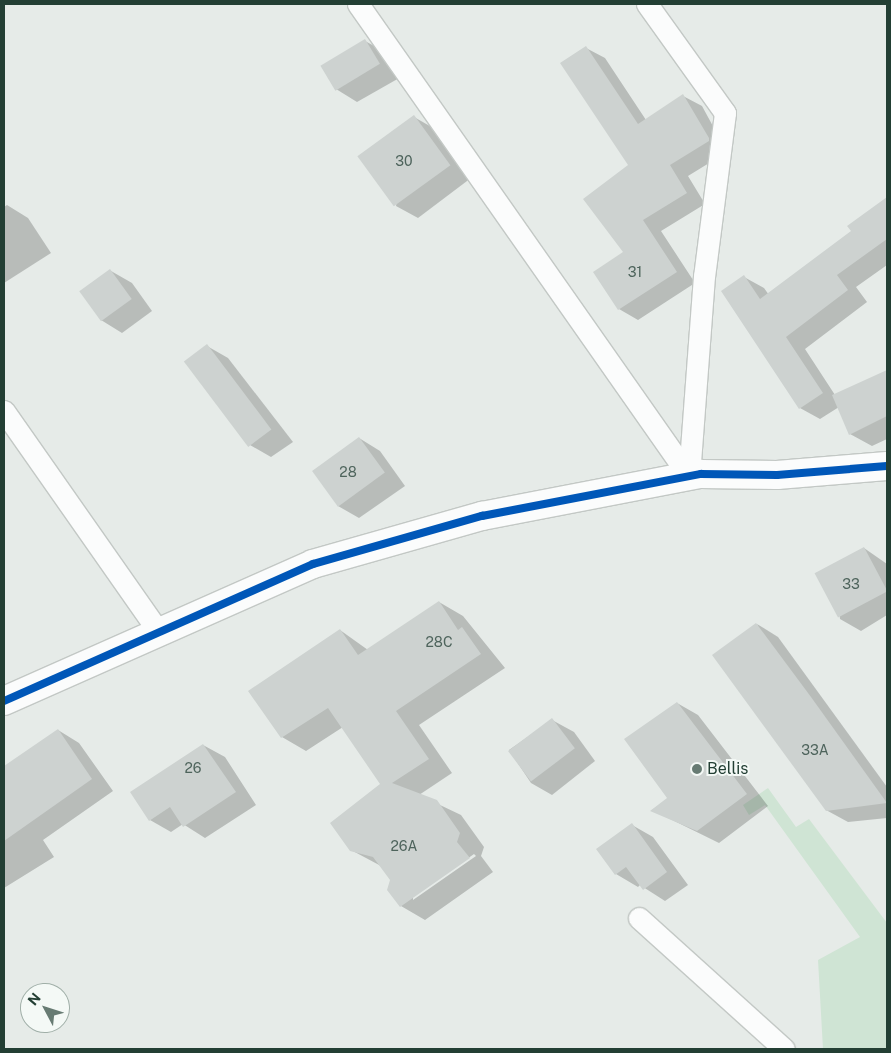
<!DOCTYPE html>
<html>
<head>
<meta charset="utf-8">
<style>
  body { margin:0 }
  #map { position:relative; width:891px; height:1053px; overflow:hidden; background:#e6ebe8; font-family:"Public Sans",sans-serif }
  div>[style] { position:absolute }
  .green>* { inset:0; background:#cfe4d4 }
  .shadow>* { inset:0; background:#0003 }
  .building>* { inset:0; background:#cdd2d0; transform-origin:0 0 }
  .roads { filter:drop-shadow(1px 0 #c3c8c5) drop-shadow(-1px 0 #c3c8c5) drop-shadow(0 1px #c3c8c5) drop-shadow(0 -1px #c3c8c5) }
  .service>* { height:21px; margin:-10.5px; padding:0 10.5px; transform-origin:10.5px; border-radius:10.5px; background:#fbfcfc }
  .minor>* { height:28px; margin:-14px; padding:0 14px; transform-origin:14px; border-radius:14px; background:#fbfcfc }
  .cycleway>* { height:8px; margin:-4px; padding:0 4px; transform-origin:4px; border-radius:4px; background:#0057b8 }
  .dots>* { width:14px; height:14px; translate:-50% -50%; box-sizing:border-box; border:2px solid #f4f9f6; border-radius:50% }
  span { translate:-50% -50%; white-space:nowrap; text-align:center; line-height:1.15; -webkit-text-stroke:4px #f4f9f6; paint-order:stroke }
  .number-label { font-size:14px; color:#4e645c }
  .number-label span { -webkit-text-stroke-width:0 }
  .poi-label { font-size:16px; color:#233f34 }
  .left { translate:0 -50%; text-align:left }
  .frame { position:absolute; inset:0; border:5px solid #233f34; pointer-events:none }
  .north { position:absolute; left:20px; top:983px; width:50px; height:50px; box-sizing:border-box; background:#f4f9f6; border:1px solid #a0afa8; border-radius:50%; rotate:310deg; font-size:14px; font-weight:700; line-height:20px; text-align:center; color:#233f34 }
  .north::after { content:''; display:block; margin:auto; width:18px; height:22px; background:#677b73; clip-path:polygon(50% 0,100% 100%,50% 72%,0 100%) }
</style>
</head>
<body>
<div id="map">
  <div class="green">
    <i style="clip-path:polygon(768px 788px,796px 827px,809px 819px,887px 923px,887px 1049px,823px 1049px,818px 960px,860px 937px,765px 805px,749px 815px,743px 805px)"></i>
  </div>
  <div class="shadow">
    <i style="clip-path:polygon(365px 41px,387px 53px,401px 77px,357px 102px,336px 89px)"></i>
    <i style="clip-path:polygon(586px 48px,605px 58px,646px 120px,683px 96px,702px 106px,727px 152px,688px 176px,705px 204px,661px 231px,695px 283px,638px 320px,619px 309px,629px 165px)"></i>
    <i style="clip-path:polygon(414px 117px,435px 129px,471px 178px,418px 218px,396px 206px)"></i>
    <i style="clip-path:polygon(887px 198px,887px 265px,856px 287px,867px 302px,805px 349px,835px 395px,887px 371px,887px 439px,872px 446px,850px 434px,839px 407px,820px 419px,800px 408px,744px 277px,764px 288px,769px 295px,852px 231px,849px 226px)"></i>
    <i style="clip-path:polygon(7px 205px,28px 218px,51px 253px,4px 283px,4px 207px)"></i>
    <i style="clip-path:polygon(111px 271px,132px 283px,152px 311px,122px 333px,101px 320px)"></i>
    <i style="clip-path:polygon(207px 346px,228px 358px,293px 442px,271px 457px,250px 445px)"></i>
    <i style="clip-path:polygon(359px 438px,380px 451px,405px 486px,359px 518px,338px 506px)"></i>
    <i style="clip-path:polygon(864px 548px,887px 564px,887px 615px,861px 631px,840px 619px,834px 564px)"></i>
    <i style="clip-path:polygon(evenodd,439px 602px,463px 616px,505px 668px,419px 725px,452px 773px,419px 795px,461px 815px,484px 847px,481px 856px,493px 872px,425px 920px,401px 906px,388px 889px,391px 880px,381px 866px,351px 850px,382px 784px,343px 727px,306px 751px,282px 737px,340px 630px,368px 650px,439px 602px,474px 854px,476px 856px,413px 900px,413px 897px,474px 854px)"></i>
    <i style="clip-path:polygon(757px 624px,778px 637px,887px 787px,887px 818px,848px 822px,826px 810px)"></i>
    <i style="clip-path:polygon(677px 703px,698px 715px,768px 806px,719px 843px,652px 810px,669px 798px)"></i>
    <i style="clip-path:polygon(552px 720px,574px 732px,595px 761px,552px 795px,531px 783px,509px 750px)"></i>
    <i style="clip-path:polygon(58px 730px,79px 743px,113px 791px,43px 840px,54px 857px,4px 888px,4px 783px,30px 766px)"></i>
    <i style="clip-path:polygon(203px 745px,225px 757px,256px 805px,205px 838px,183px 824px,171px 832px,150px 820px)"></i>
    <i style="clip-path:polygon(632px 825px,653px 837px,688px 885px,665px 901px,640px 885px,638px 887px,616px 874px,598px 850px)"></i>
  </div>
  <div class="building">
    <i style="left:365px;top:39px;width:29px;height:52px;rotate:59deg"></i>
    <i style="clip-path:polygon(586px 46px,638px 124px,683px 94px,709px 138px,709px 141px,670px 165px,687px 193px,643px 220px,677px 272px,618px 310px,593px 272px,623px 252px,583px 199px,628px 165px,560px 63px)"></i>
    <i style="left:414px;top:115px;width:62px;height:70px;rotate:54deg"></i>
    <i style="clip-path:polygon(887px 197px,887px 239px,837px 275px,848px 290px,786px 337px,823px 393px,799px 409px,721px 291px,744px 275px,760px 299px,851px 231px,847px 226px)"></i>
    <i style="left:110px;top:269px;width:37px;height:38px;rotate:54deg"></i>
    <i style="left:207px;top:344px;width:107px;height:29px;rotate:53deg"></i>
    <i style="clip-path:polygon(887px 370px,887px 416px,849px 435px,832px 395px)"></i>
    <i style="left:359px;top:437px;width:44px;height:58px;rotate:54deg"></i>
    <i style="left:864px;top:547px;width:50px;height:56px;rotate:62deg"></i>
    <i style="clip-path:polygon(439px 601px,458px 630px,462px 627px,481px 654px,396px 711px,429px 759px,392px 783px,437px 800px,460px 833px,457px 842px,470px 858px,400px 907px,387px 890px,390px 880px,373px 857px,350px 851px,330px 823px,380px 784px,328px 708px,281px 738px,248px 691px,340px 629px,358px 655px)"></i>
    <i style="clip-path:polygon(756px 623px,811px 697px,887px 803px,826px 811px,712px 655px)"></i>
    <i style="clip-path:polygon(677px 702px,747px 794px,697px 831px,650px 811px,667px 798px,624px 739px)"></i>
    <i style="left:552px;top:718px;width:38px;height:55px;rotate:53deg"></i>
    <i style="clip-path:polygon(58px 729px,92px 779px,4px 841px,4px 766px)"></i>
    <i style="clip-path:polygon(203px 744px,236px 792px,183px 827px,170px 807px,149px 821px,130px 792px)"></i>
    <i style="clip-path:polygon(632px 823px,667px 872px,643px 890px,626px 867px,615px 875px,596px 849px)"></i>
  </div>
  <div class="roads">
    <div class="service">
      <i style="left:358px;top:4px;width:576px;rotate:54.96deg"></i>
      <i style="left:647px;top:4px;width:134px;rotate:54.4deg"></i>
      <i style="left:725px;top:113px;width:164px;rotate:97.3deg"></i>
      <i style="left:704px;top:276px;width:201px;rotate:94.3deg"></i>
      <i style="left:4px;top:411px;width:269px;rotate:55deg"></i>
      <i style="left:639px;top:918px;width:195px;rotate:42.1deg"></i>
    </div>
    <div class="minor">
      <i style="left:4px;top:701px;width:338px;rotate:-23.9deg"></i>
      <i style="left:313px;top:564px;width:176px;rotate:-15.9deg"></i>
      <i style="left:482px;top:516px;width:223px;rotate:-10.9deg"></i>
      <i style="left:701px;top:474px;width:76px;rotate:0.8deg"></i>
      <i style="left:777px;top:475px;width:110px;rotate:-4.7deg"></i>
    </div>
  </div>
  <div class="cycleway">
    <i style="left:4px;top:701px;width:338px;rotate:-23.9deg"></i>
    <i style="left:313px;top:564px;width:176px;rotate:-15.9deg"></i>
    <i style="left:482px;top:516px;width:223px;rotate:-10.9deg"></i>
    <i style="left:701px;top:474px;width:76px;rotate:0.8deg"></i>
    <i style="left:777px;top:475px;width:110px;rotate:-4.7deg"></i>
  </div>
  <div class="dots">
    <i style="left:697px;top:769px;background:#677b73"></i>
  </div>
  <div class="number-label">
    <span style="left:404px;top:161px">30</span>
    <span style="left:635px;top:272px">31</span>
    <span style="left:348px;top:472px">28</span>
    <span style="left:851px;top:584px">33</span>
    <span style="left:439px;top:642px">28C</span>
    <span style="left:815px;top:750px">33A</span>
    <span style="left:193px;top:768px">26</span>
    <span style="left:404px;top:846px">26A</span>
  </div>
  <div class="poi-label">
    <span class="left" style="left:707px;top:769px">Bellis</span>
  </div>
  <div class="frame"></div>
  <div class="north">N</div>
</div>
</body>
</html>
